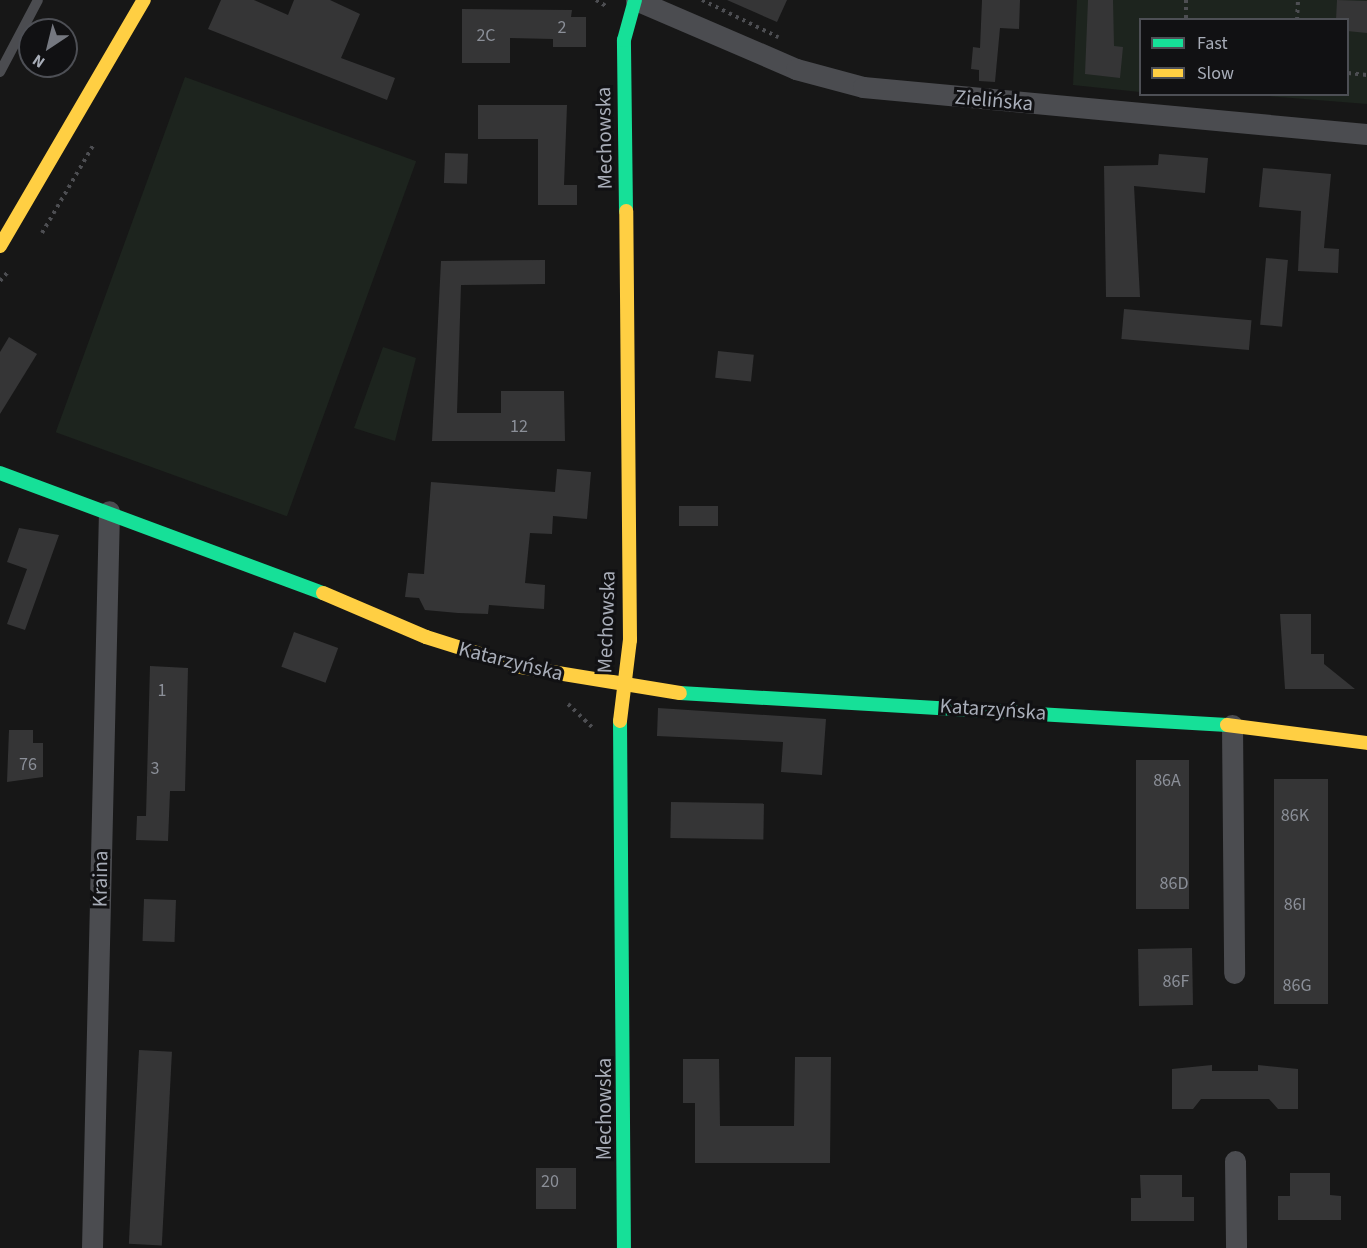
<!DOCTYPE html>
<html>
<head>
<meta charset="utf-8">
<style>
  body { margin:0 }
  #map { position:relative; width:1367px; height:1248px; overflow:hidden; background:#171717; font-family:"Source Sans 3",sans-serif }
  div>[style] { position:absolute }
  .green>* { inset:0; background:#1d241e; transform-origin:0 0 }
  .building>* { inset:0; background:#353536; transform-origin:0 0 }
  .path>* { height:4px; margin-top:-2px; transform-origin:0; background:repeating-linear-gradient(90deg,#4d4e52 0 3px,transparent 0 7.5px) }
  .lane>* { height:10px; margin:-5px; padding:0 5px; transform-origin:5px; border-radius:5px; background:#4b4c50 }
  .street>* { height:21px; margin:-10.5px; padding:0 10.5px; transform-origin:10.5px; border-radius:10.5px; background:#4b4c50 }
  .fast>* { height:14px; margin:-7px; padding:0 7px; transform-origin:7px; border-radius:7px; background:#16e098 }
  .slow>* { height:14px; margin:-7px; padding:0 7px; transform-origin:7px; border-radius:7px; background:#ffcf43 }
  span { translate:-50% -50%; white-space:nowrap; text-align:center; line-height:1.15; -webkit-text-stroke:6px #111113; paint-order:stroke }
  .number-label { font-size:18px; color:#8b8f98 }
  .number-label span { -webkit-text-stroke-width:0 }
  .street-label { font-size:21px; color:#a8adb8 }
  .legend { position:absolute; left:1139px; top:18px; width:210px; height:78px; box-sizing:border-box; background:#111113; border:2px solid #4d4f55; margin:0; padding:8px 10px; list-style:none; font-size:18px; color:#a8adb8 }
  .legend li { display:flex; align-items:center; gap:12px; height:30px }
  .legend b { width:30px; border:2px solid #4d4f55 }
  .north { position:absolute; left:18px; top:18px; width:60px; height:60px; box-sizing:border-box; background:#111113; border:2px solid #4d4f55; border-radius:50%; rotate:215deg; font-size:16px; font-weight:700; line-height:24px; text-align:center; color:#a8adb8 }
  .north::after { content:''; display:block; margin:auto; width:21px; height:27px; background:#757880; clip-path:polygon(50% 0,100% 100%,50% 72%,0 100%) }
</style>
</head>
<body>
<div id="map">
  <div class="green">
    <i style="clip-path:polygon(1077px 0,1367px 0,1367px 104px,1255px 95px,1348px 94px,1348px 20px,1140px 20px,1140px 92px,1073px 85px)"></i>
    <i style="left:185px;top:77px;width:246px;height:378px;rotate:20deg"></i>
    <i style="clip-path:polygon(383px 347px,416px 358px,395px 441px,354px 428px)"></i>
  </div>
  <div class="building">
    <i style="clip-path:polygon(221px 0,254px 0,288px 15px,294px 0,330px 0,360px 14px,341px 58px,395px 78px,387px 100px,208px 29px)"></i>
    <i style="clip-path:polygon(727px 0,787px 0,777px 22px)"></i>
    <i style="clip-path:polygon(982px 0,1020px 0,1019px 29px,1000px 28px,995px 82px,979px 81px,979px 70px,971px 69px,973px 47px,980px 48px)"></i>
    <i style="clip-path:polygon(1088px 0,1113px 0,1114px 46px,1123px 47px,1120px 78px,1085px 74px)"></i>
    <i style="clip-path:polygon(1337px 0,1367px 1px,1367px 33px,1347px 31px,1347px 20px,1336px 20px)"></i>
    <i style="clip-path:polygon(462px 9px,572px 10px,571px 17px,586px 17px,586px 47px,553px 47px,553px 39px,510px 38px,510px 63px,462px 63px)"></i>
    <i style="clip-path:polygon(478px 105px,567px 105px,564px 185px,577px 185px,577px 205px,538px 205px,538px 139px,478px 139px)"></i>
    <i style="left:445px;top:153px;width:23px;height:30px;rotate:2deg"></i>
    <i style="clip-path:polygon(1159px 154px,1208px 158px,1205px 193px,1134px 186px,1140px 297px,1106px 297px,1104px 166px,1158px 165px)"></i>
    <i style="clip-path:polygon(1263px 168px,1331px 174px,1324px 248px,1339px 249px,1338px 273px,1298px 271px,1301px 211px,1259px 207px)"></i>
    <i style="left:1266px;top:258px;width:22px;height:67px;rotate:5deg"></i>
    <i style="clip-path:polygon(545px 260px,545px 284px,461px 285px,457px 413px,501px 413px,501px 391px,564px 391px,565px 441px,432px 441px,441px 261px)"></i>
    <i style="left:1124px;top:309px;width:128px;height:30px;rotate:5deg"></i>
    <i style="clip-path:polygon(9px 337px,37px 354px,0 414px,0 352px)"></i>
    <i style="left:718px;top:351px;width:36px;height:27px;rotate:6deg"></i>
    <i style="clip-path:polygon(557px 469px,591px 472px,587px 519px,553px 516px,552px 534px,530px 533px,525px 583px,545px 585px,544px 609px,489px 605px,488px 614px,458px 613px,425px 610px,419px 598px,405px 597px,408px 573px,424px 574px,431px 482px,555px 492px)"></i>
    <i style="left:718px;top:506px;width:20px;height:39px;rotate:90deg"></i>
    <i style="clip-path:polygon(19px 528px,59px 535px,25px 630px,7px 624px,27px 569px,7px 562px)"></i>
    <i style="clip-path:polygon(1280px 614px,1311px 614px,1311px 654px,1324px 654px,1324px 664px,1355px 689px,1285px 689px)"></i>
    <i style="left:294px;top:632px;width:47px;height:37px;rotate:20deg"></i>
    <i style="clip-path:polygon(150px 666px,188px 668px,185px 791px,170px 791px,168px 841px,136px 840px,137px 816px,146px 816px)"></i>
    <i style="clip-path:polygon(658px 708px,826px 719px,822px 775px,781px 772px,783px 742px,657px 736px)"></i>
    <i style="clip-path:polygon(9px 730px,33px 730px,33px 743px,43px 743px,43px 777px,7px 782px)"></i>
    <i style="left:1136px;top:760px;width:53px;height:149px"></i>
    <i style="left:1274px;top:779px;width:54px;height:225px"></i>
    <i style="left:671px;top:802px;width:93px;height:36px;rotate:1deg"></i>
    <i style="left:144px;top:899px;width:32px;height:42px;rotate:2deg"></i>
    <i style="left:1192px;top:948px;width:57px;height:54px;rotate:89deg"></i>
    <i style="left:139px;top:1050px;width:33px;height:194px;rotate:3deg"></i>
    <i style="clip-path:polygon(795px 1057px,831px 1057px,830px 1163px,695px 1163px,695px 1103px,683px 1103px,683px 1059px,719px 1059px,720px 1126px,794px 1126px)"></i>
    <i style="clip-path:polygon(1212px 1065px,1212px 1071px,1258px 1071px,1258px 1065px,1298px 1069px,1298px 1109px,1278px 1109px,1269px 1099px,1201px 1099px,1193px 1109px,1172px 1109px,1172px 1069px)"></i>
    <i style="left:536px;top:1168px;width:40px;height:41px"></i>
    <i style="clip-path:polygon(1290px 1173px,1330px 1173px,1330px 1195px,1341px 1196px,1341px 1220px,1278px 1220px,1278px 1196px,1290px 1196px)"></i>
    <i style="clip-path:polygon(1140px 1175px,1182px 1175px,1182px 1197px,1194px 1197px,1194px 1221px,1131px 1221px,1131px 1198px,1141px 1198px)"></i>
  </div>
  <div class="path">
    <i style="left:596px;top:0;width:12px;rotate:31deg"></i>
    <i style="left:702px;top:0;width:85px;rotate:26deg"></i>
    <i style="left:1186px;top:0;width:20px;rotate:90deg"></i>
    <i style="left:1297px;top:20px;width:20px;rotate:-87deg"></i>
    <i style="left:1348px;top:73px;width:19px;rotate:6deg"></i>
    <i style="left:42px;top:233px;width:103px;rotate:-59.7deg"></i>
    <i style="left:0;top:281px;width:11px;rotate:-49deg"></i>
    <i style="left:568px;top:704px;width:33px;rotate:44deg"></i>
  </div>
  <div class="lane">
    <i style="left:0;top:72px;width:81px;rotate:-62.2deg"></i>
  </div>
  <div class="street">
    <i style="left:636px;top:0;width:174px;rotate:23.3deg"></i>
    <i style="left:796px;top:69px;width:69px;rotate:15deg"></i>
    <i style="left:863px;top:87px;width:506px;rotate:5.33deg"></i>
    <i style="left:1232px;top:725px;width:248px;rotate:89.5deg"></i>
    <i style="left:1235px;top:1161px;width:87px;rotate:89.3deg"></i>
    <i style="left:92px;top:1248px;width:737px;rotate:-88.68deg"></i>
  </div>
  <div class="fast">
    <i style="left:626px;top:211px;width:171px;rotate:-90.7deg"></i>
    <i style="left:624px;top:40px;width:41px;rotate:-74.6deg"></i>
    <i style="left:0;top:473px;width:345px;rotate:20.4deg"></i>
    <i style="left:680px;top:693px;width:548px;rotate:3.35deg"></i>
    <i style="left:620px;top:721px;width:527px;rotate:89.57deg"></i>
  </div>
  <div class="slow">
    <i style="left:0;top:246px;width:285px;rotate:-59.7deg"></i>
    <i style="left:323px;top:593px;width:112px;rotate:23.1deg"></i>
    <i style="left:426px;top:637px;width:100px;rotate:17.5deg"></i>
    <i style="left:521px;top:667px;width:161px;rotate:9.3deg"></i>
    <i style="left:620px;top:721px;width:82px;rotate:-83deg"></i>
    <i style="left:630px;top:640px;width:429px;rotate:-90.5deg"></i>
    <i style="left:1227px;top:725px;width:141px;rotate:7.3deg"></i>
  </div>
  <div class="number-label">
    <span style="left:562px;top:28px">2</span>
    <span style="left:486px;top:36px">2C</span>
    <span style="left:519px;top:427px">12</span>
    <span style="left:162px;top:691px">1</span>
    <span style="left:28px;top:765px">76</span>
    <span style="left:155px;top:769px">3</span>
    <span style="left:1167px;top:781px">86A</span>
    <span style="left:1295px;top:816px">86K</span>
    <span style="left:1174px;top:884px">86D</span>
    <span style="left:1295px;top:905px">86I</span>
    <span style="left:1176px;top:982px">86F</span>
    <span style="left:1297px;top:986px">86G</span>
    <span style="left:550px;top:1182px">20</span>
  </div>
  <div class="street-label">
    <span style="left:994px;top:100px;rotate:5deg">Zielińska</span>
    <span style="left:604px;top:138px;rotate:-91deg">Mechowska</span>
    <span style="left:606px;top:622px;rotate:-88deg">Mechowska</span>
    <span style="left:511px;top:661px;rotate:14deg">Katarzyńska</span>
    <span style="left:993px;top:709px;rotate:4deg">Katarzyńska</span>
    <span style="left:100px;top:879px;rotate:-89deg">Kraina</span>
    <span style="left:604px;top:1109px;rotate:-90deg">Mechowska</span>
  </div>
  <ul class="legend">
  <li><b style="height:8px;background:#16e098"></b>Fast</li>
  <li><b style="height:8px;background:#ffcf43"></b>Slow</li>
  </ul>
  <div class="north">N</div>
</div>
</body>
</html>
